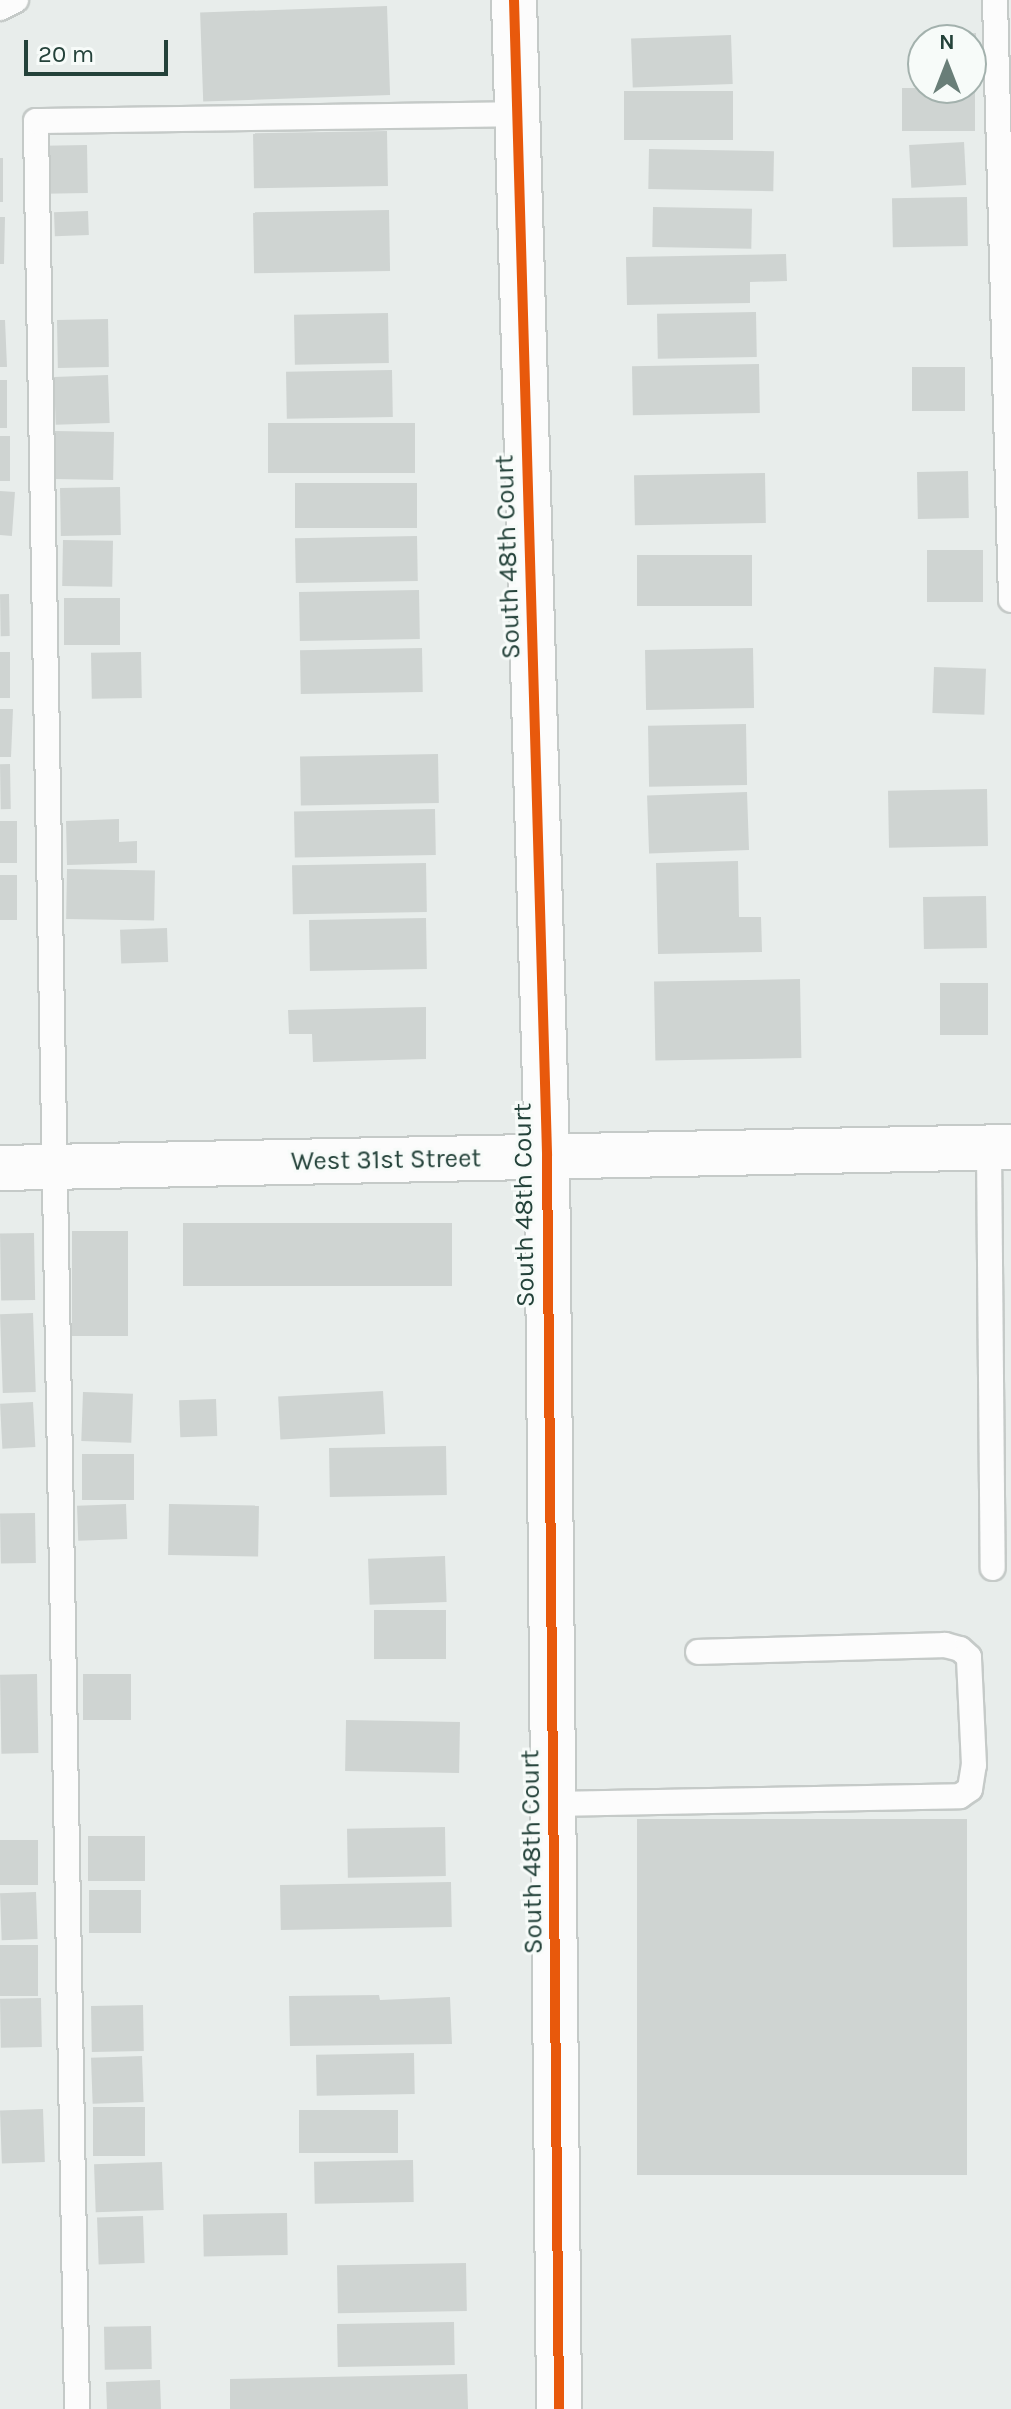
<!DOCTYPE html>
<html>
<head>
<meta charset="utf-8">
<style>
  body { margin:0 }
  #map { position:relative; width:1011px; height:2409px; overflow:hidden; background:#e8edeb; font-family:Karla,sans-serif }
  div>[style] { position:absolute }
  .building>* { inset:0; background:#cfd4d2; transform-origin:0 0 }
  .roads { filter:drop-shadow(2px 0 #c5cac8) drop-shadow(-2px 0 #c5cac8) drop-shadow(0 2px #c5cac8) drop-shadow(0 -2px #c5cac8) }
  .service>* { height:24px; margin:-12px; padding:0 12px; transform-origin:12px; border-radius:12px; background:#fcfcfc }
  .minor>* { height:44px; margin:-22px; padding:0 22px; transform-origin:22px; border-radius:22px; background:#fcfcfc }
  .secondary>* { height:44px; margin:-22px; padding:0 22px; transform-origin:22px; border-radius:22px; background:#fcfcfc }
  .cycleway>* { height:10px; margin:-5px; padding:0 5px; transform-origin:5px; border-radius:5px; background:#e8590c }
  span { translate:-50% -50%; white-space:nowrap; text-align:center; line-height:1.15; -webkit-text-stroke:6px #f7fbf9; paint-order:stroke }
  .street-label { font-size:26px; color:#24423a }
  .north { position:absolute; left:907px; top:24px; width:80px; height:80px; box-sizing:border-box; background:#f7fbf9; border:2px solid #a3b1ad; border-radius:50%; rotate:0deg; font-size:22px; font-weight:700; line-height:32px; text-align:center; color:#24423a }
  .north::after { content:''; display:block; margin:auto; width:28px; height:36px; background:#697e78; clip-path:polygon(50% 0,100% 100%,50% 72%,0 100%) }
  .scale { position:absolute; left:24px; top:40px; width:144px; height:36px; box-sizing:border-box; border:4px solid #24423a; border-top:0; padding-left:10px; font-size:24px; line-height:28px; white-space:nowrap; color:#24423a; -webkit-text-stroke:6px #f7fbf9; paint-order:stroke }
</style>
</head>
<body>
<div id="map">
  <div class="building">
    <i style="left:387px;top:6px;width:89px;height:187px;rotate:88deg"></i>
    <i style="clip-path:polygon(976px 33px,977px 79px,971px 79px,971px 40px,923px 40px,923px 36px)"></i>
    <i style="left:731px;top:35px;width:49px;height:100px;rotate:88deg"></i>
    <i style="left:902px;top:88px;width:73px;height:43px"></i>
    <i style="left:733px;top:91px;width:49px;height:109px;rotate:90deg"></i>
    <i style="left:387px;top:131px;width:55px;height:134px;rotate:89deg"></i>
    <i style="left:964px;top:142px;width:43px;height:55px;rotate:87deg"></i>
    <i style="left:87px;top:145px;width:48px;height:43px;rotate:89deg"></i>
    <i style="left:649px;top:149px;width:125px;height:40px;rotate:1deg"></i>
    <i style="left:0;top:158px;width:3px;height:44px"></i>
    <i style="left:967px;top:197px;width:49px;height:75px;rotate:89deg"></i>
    <i style="left:653px;top:207px;width:99px;height:40px;rotate:1deg"></i>
    <i style="left:389px;top:210px;width:61px;height:136px;rotate:89deg"></i>
    <i style="left:88px;top:211px;width:24px;height:34px;rotate:88deg"></i>
    <i style="clip-path:polygon(0 217px,5px 217px,4px 264px,0 264px)"></i>
    <i style="clip-path:polygon(786px 254px,787px 281px,750px 282px,750px 303px,627px 305px,626px 257px)"></i>
    <i style="left:756px;top:312px;width:45px;height:99px;rotate:89deg"></i>
    <i style="left:388px;top:313px;width:50px;height:94px;rotate:89deg"></i>
    <i style="left:108px;top:319px;width:48px;height:51px;rotate:89deg"></i>
    <i style="clip-path:polygon(0 320px,5px 320px,7px 367px,0 367px)"></i>
    <i style="left:759px;top:364px;width:49px;height:127px;rotate:89deg"></i>
    <i style="left:912px;top:367px;width:53px;height:44px"></i>
    <i style="left:392px;top:370px;width:47px;height:106px;rotate:89deg"></i>
    <i style="left:108px;top:375px;width:48px;height:54px;rotate:88deg"></i>
    <i style="left:0;top:380px;width:7px;height:48px"></i>
    <i style="left:415px;top:423px;width:50px;height:147px;rotate:90deg"></i>
    <i style="left:55px;top:431px;width:59px;height:48px;rotate:1deg"></i>
    <i style="left:0;top:436px;width:10px;height:45px"></i>
    <i style="left:968px;top:471px;width:47px;height:51px;rotate:89deg"></i>
    <i style="left:765px;top:473px;width:50px;height:131px;rotate:89deg"></i>
    <i style="left:417px;top:483px;width:45px;height:122px;rotate:90deg"></i>
    <i style="left:120px;top:487px;width:48px;height:60px;rotate:89deg"></i>
    <i style="left:0;top:491px;width:15px;height:44px;rotate:4deg"></i>
    <i style="left:417px;top:536px;width:45px;height:122px;rotate:89deg"></i>
    <i style="left:63px;top:540px;width:50px;height:46px;rotate:1deg"></i>
    <i style="left:927px;top:550px;width:56px;height:52px"></i>
    <i style="left:637px;top:555px;width:115px;height:51px"></i>
    <i style="left:419px;top:590px;width:49px;height:120px;rotate:89deg"></i>
    <i style="left:9px;top:594px;width:42px;height:9px;rotate:89deg"></i>
    <i style="left:120px;top:598px;width:47px;height:56px;rotate:90deg"></i>
    <i style="left:422px;top:648px;width:44px;height:122px;rotate:89deg"></i>
    <i style="left:753px;top:648px;width:60px;height:108px;rotate:89deg"></i>
    <i style="left:0;top:652px;width:10px;height:46px"></i>
    <i style="left:141px;top:652px;width:46px;height:50px;rotate:89deg"></i>
    <i style="left:934px;top:667px;width:52px;height:46px;rotate:2deg"></i>
    <i style="clip-path:polygon(0 709px,13px 709px,11px 757px,0 757px)"></i>
    <i style="left:746px;top:724px;width:61px;height:98px;rotate:89deg"></i>
    <i style="left:438px;top:754px;width:49px;height:138px;rotate:89deg"></i>
    <i style="left:10px;top:764px;width:45px;height:10px;rotate:89deg"></i>
    <i style="left:987px;top:789px;width:57px;height:99px;rotate:89deg"></i>
    <i style="left:747px;top:792px;width:58px;height:100px;rotate:88deg"></i>
    <i style="left:435px;top:809px;width:46px;height:141px;rotate:89deg"></i>
    <i style="clip-path:polygon(119px 819px,119px 842px,137px 841px,137px 863px,67px 865px,66px 821px)"></i>
    <i style="left:0;top:821px;width:17px;height:42px"></i>
    <i style="clip-path:polygon(738px 861px,739px 917px,761px 917px,762px 952px,658px 954px,656px 863px)"></i>
    <i style="left:426px;top:863px;width:49px;height:134px;rotate:89deg"></i>
    <i style="left:67px;top:869px;width:88px;height:50px;rotate:1deg"></i>
    <i style="left:0;top:875px;width:17px;height:45px"></i>
    <i style="left:986px;top:896px;width:52px;height:63px;rotate:89deg"></i>
    <i style="left:426px;top:918px;width:51px;height:117px;rotate:89deg"></i>
    <i style="left:167px;top:928px;width:34px;height:47px;rotate:88deg"></i>
    <i style="left:800px;top:979px;width:79px;height:146px;rotate:89deg"></i>
    <i style="left:940px;top:983px;width:48px;height:52px"></i>
    <i style="clip-path:polygon(426px 1007px,426px 1059px,313px 1062px,312px 1034px,289px 1034px,288px 1010px)"></i>
    <i style="left:452px;top:1223px;width:63px;height:269px;rotate:90deg"></i>
    <i style="left:72px;top:1231px;width:56px;height:105px"></i>
    <i style="left:34px;top:1233px;width:67px;height:34px;rotate:89deg"></i>
    <i style="left:33px;top:1313px;width:79px;height:33px;rotate:88deg"></i>
    <i style="left:383px;top:1391px;width:43px;height:105px;rotate:87deg"></i>
    <i style="left:83px;top:1392px;width:50px;height:49px;rotate:2deg"></i>
    <i style="left:216px;top:1399px;width:37px;height:37px;rotate:88deg"></i>
    <i style="left:33px;top:1402px;width:45px;height:33px;rotate:87deg"></i>
    <i style="left:446px;top:1446px;width:49px;height:117px;rotate:89deg"></i>
    <i style="left:82px;top:1454px;width:52px;height:46px"></i>
    <i style="left:126px;top:1504px;width:35px;height:49px;rotate:88deg"></i>
    <i style="left:169px;top:1504px;width:90px;height:51px;rotate:1deg"></i>
    <i style="left:35px;top:1513px;width:50px;height:35px;rotate:89deg"></i>
    <i style="left:445px;top:1556px;width:46px;height:77px;rotate:88deg"></i>
    <i style="left:374px;top:1610px;width:72px;height:49px"></i>
    <i style="left:37px;top:1674px;width:79px;height:37px;rotate:89deg"></i>
    <i style="left:83px;top:1674px;width:48px;height:46px"></i>
    <i style="left:346px;top:1720px;width:114px;height:51px;rotate:1deg"></i>
    <i style="left:967px;top:1819px;width:356px;height:330px;rotate:90deg"></i>
    <i style="left:445px;top:1827px;width:49px;height:98px;rotate:89deg"></i>
    <i style="left:145px;top:1836px;width:45px;height:57px;rotate:90deg"></i>
    <i style="left:38px;top:1840px;width:45px;height:38px;rotate:90deg"></i>
    <i style="left:451px;top:1882px;width:45px;height:171px;rotate:89deg"></i>
    <i style="left:89px;top:1890px;width:52px;height:43px"></i>
    <i style="left:36px;top:1892px;width:47px;height:36px;rotate:88deg"></i>
    <i style="left:0;top:1945px;width:38px;height:51px"></i>
    <i style="clip-path:polygon(379px 1995px,380px 2000px,450px 1997px,452px 2044px,290px 2046px,289px 1996px)"></i>
    <i style="left:41px;top:1998px;width:49px;height:41px;rotate:89deg"></i>
    <i style="left:143px;top:2005px;width:46px;height:52px;rotate:89deg"></i>
    <i style="left:414px;top:2053px;width:41px;height:98px;rotate:89deg"></i>
    <i style="left:142px;top:2056px;width:46px;height:51px;rotate:88deg"></i>
    <i style="left:93px;top:2107px;width:52px;height:49px"></i>
    <i style="left:43px;top:2109px;width:53px;height:43px;rotate:88deg"></i>
    <i style="left:398px;top:2110px;width:43px;height:99px;rotate:90deg"></i>
    <i style="left:413px;top:2160px;width:42px;height:99px;rotate:89deg"></i>
    <i style="left:162px;top:2162px;width:48px;height:68px;rotate:88deg"></i>
    <i style="left:287px;top:2213px;width:42px;height:84px;rotate:89deg"></i>
    <i style="left:143px;top:2216px;width:47px;height:46px;rotate:88deg"></i>
    <i style="left:466px;top:2263px;width:48px;height:129px;rotate:89deg"></i>
    <i style="left:454px;top:2322px;width:43px;height:117px;rotate:89deg"></i>
    <i style="left:151px;top:2326px;width:43px;height:47px;rotate:89deg"></i>
    <i style="clip-path:polygon(467px 2374px,468px 2409px,230px 2409px,230px 2379px)"></i>
    <i style="left:160px;top:2380px;width:29px;height:54px;rotate:88deg"></i>
  </div>
  <div class="roads">
    <div class="service">
      <i style="left:995px;top:0;width:600px;rotate:88.47deg"></i>
      <i style="left:0;top:8px;width:18px;rotate:-27deg"></i>
      <i style="left:989px;top:1148px;width:420px;rotate:89.5deg"></i>
      <i style="left:553px;top:1804px;width:407px;rotate:-1.1deg"></i>
      <i style="left:960px;top:1796px;width:12px;rotate:-35deg"></i>
      <i style="left:970px;top:1789px;width:24px;rotate:-81deg"></i>
      <i style="left:974px;top:1765px;width:108px;rotate:-92.7deg"></i>
      <i style="left:969px;top:1657px;width:12px;rotate:-138deg"></i>
      <i style="left:960px;top:1649px;width:16px;rotate:-165deg"></i>
      <i style="left:945px;top:1645px;width:247px;rotate:178.4deg"></i>
      <i style="left:77px;top:2409px;width:2288px;rotate:-91.03deg"></i>
      <i style="left:36px;top:121px;width:481px;rotate:-0.8deg"></i>
    </div>
    <div class="minor">
      <i style="left:514px;top:0;width:1156px;rotate:88.36deg"></i>
      <i style="left:547px;top:1156px;width:1253px;rotate:89.45deg"></i>
    </div>
    <div class="secondary">
      <i style="left:0;top:1168px;width:1011px;rotate:-1.19deg"></i>
    </div>
  </div>
  <div class="cycleway">
    <i style="left:514px;top:0;width:1156px;rotate:88.36deg"></i>
    <i style="left:547px;top:1156px;width:1253px;rotate:89.45deg"></i>
  </div>
  <div class="street-label">
    <span style="left:508px;top:557px;rotate:-92deg">South 48th Court</span>
    <span style="left:386px;top:1160px;rotate:-1deg">West 31st Street</span>
    <span style="left:524px;top:1205px;rotate:-91deg">South 48th Court</span>
    <span style="left:532px;top:1852px;rotate:-91deg">South 48th Court</span>
  </div>
  <div class="north">N</div>
  <div class="scale">20 m</div>
</div>
</body>
</html>
